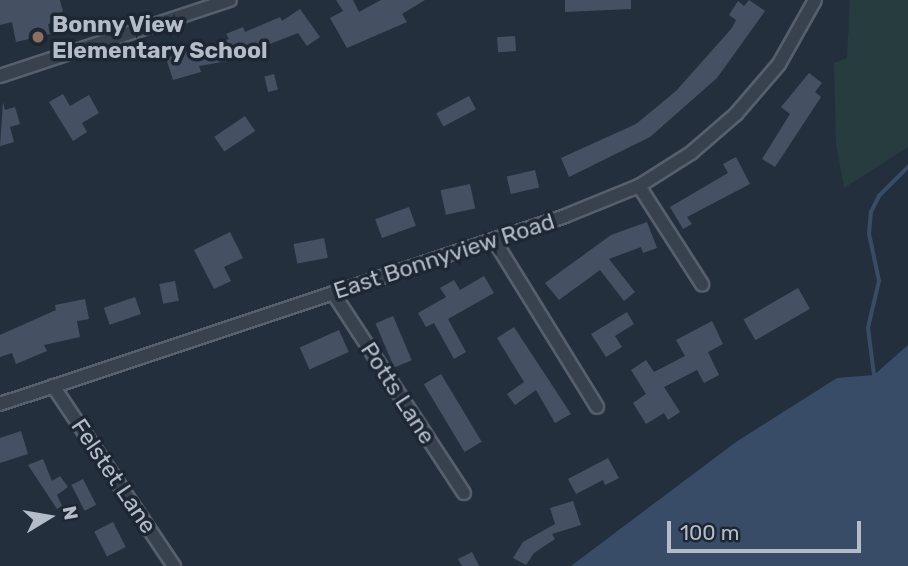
<!DOCTYPE html>
<html>
<head>
<meta charset="utf-8">
<style>
  body { margin:0 }
  #map { position:relative; width:908px; height:566px; overflow:hidden; background:#242f3e; font-family:Rubik,sans-serif }
  div>[style] { position:absolute }
  .green>* { inset:0; background:#263c3f }
  .water>* { inset:0; background:#394c67 }
  .stream>* { height:3.5px; margin:-1.75px; padding:0 1.75px; transform-origin:1.75px; border-radius:1.75px; background:#394c67 }
  .building>* { inset:0; background:#455162; transform-origin:0 0 }
  .roads { filter:drop-shadow(2px 0 #565f6c) drop-shadow(-2px 0 #565f6c) drop-shadow(0 2px #565f6c) drop-shadow(0 -2px #565f6c) }
  .minor>* { height:12px; margin:-6px; padding:0 6px; transform-origin:6px; border-radius:6px; background:#38414e }
  .dots>* { width:19px; height:19px; translate:-50% -50%; box-sizing:border-box; border:4px solid #1d2633; border-radius:50% }
  span { translate:-50% -50%; white-space:nowrap; text-align:center; line-height:1.15; -webkit-text-stroke:7px #1d2633; paint-order:stroke }
  .poi-label { font-size:23px; color:#b4bcc9; font-weight:700 }
  .left { translate:0 -50%; text-align:left }
  .street-label { font-size:23px; color:#b4bcc9 }
  .north { position:absolute; left:14px; top:482px; width:70px; height:70px; -webkit-text-stroke:5px #1d2633; paint-order:stroke; rotate:79deg; font-size:19px; font-weight:700; line-height:28px; text-align:center; color:#b4bcc9 }
  .north::after { content:''; display:block; margin:auto; width:24px; height:32px; background:#b4bcc9; clip-path:polygon(50% 0,100% 100%,50% 72%,0 100%) }
  .scale { position:absolute; left:667px; top:521px; width:194px; height:32px; box-sizing:border-box; border:4px solid #b4bcc9; border-top:0; padding-left:9px; font-size:21px; line-height:24px; white-space:nowrap; color:#b4bcc9; -webkit-text-stroke:5px #1d2633; paint-order:stroke }
</style>
</head>
<body>
<div id="map">
  <div class="green">
    <i style="clip-path:polygon(850px 0,908px 0,908px 147px,844px 188px,836px 143px,834px 63px,847px 58px)"></i>
  </div>
  <div class="water">
    <i style="clip-path:polygon(908px 345px,908px 566px,571px 566px,736px 442px,837px 378px,874px 375px)"></i>
  </div>
  <div class="stream">
    <i style="left:874px;top:375px;width:47px;rotate:-97.3deg"></i>
    <i style="left:868px;top:328px;width:48px;rotate:-76.8deg"></i>
    <i style="left:879px;top:281px;width:48px;rotate:-102deg"></i>
    <i style="left:869px;top:234px;width:22px;rotate:-85deg"></i>
    <i style="left:871px;top:212px;width:18px;rotate:-63deg"></i>
    <i style="left:879px;top:196px;width:41px;rotate:-45deg"></i>
  </div>
  <div class="building">
    <i style="clip-path:polygon(0 0,60px 0,63px 12px,56px 14px,57px 21px,48px 24px,50px 34px,16px 42px,12px 22px,0 25px)"></i>
    <i style="clip-path:polygon(336px 0,353px 0,359px 12px,381px 0,425px 0,402px 14px,407px 22px,347px 48px,330px 18px,343px 11px)"></i>
    <i style="clip-path:polygon(565px 0,631px 0,631px 9px,565px 12px)"></i>
    <i style="clip-path:polygon(749px 0,765px 11px,717px 78px,650px 137px,569px 177px,561px 158px,636px 124px,676px 91px,732px 28px,736px 20px,729px 15px,738px 1px,744px 6px)"></i>
    <i style="clip-path:polygon(300px 9px,320px 37px,307px 46px,298px 33px,227px 61px,199px 66px,201px 72px,173px 80px,166px 58px,229px 39px,226px 34px,243px 27px,245px 32px,280px 17px,282px 21px)"></i>
    <i style="left:515px;top:36px;width:15px;height:18px;rotate:86deg"></i>
    <i style="clip-path:polygon(809px 73px,822px 83px,815px 92px,821px 97px,775px 167px,762px 159px,790px 114px,781px 107px)"></i>
    <i style="left:274px;top:74px;width:16px;height:10px;rotate:76deg"></i>
    <i style="clip-path:polygon(63px 94px,70px 106px,89px 95px,99px 113px,82px 123px,87px 132px,73px 141px,49px 102px)"></i>
    <i style="left:469px;top:96px;width:15px;height:37px;rotate:62deg"></i>
    <i style="clip-path:polygon(3px 102px,5px 110px,15px 107px,20px 124px,10px 127px,14px 142px,0 146px)"></i>
    <i style="left:245px;top:116px;width:18px;height:37px;rotate:56deg"></i>
    <i style="clip-path:polygon(736px 157px,750px 184px,687px 217px,692px 224px,683px 229px,670px 207px,728px 173px,723px 164px)"></i>
    <i style="left:535px;top:170px;width:18px;height:29px;rotate:77deg"></i>
    <i style="left:470px;top:184px;width:25px;height:30px;rotate:78deg"></i>
    <i style="left:409px;top:207px;width:20px;height:36px;rotate:70deg"></i>
    <i style="clip-path:polygon(647px 222px,657px 248px,643px 253px,641px 247px,609px 259px,635px 292px,624px 301px,600px 270px,559px 300px,545px 283px,611px 235px)"></i>
    <i style="clip-path:polygon(230px 232px,243px 258px,224px 267px,231px 281px,214px 289px,194px 250px)"></i>
    <i style="left:324px;top:238px;width:20px;height:31px;rotate:79deg"></i>
    <i style="clip-path:polygon(484px 276px,494px 293px,448px 319px,466px 352px,454px 359px,434px 323px,426px 327px,418px 313px,446px 297px,440px 288px,454px 280px,460px 290px)"></i>
    <i style="left:175px;top:281px;width:20px;height:16px;rotate:79deg"></i>
    <i style="left:798px;top:288px;width:24px;height:63px;rotate:60deg"></i>
    <i style="left:135px;top:297px;width:18px;height:33px;rotate:71deg"></i>
    <i style="clip-path:polygon(85px 299px,89px 319px,77px 321px,80px 337px,44px 345px,47px 351px,16px 364px,12px 353px,0 357px,0 335px,56px 310px,55px 305px)"></i>
    <i style="clip-path:polygon(627px 312px,634px 324px,615px 336px,622px 347px,606px 357px,591px 334px)"></i>
    <i style="left:393px;top:316px;width:48px;height:19px;rotate:67deg"></i>
    <i style="clip-path:polygon(712px 321px,723px 344px,708px 352px,719px 375px,704px 383px,697px 370px,664px 387px,680px 412px,668px 420px,664px 413px,646px 424px,633px 403px,646px 394px,631px 370px,646px 360px,654px 372px,685px 356px,676px 340px)"></i>
    <i style="clip-path:polygon(514px 327px,571px 414px,555px 423px,536px 390px,515px 405px,507px 394px,524px 382px,497px 338px)"></i>
    <i style="left:339px;top:330px;width:24px;height:43px;rotate:66deg"></i>
    <i style="left:441px;top:374px;width:79px;height:20px;rotate:59deg"></i>
    <i style="clip-path:polygon(21px 431px,28px 454px,0 463px,0 438px)"></i>
    <i style="clip-path:polygon(608px 458px,619px 478px,605px 485px,603px 480px,576px 494px,568px 479px)"></i>
    <i style="clip-path:polygon(43px 459px,52px 481px,60px 476px,68px 487px,57px 495px,62px 506px,57px 509px,28px 465px)"></i>
    <i style="left:83px;top:479px;width:29px;height:13px;rotate:63deg"></i>
    <i style="clip-path:polygon(573px 501px,581px 525px,552px 534px,555px 539px,534px 553px,526px 565px,513px 558px,523px 542px,555px 524px,550px 508px)"></i>
    <i style="left:113px;top:522px;width:28px;height:21px;rotate:63deg"></i>
    <i style="clip-path:polygon(472px 552px,479px 566px,462px 566px,458px 559px)"></i>
  </div>
  <div class="roads">
    <div class="minor">
      <i style="left:0;top:76px;width:242px;rotate:-18.3deg"></i>
      <i style="left:639px;top:186px;width:117px;rotate:57.3deg"></i>
      <i style="left:494px;top:240px;width:196px;rotate:58.3deg"></i>
      <i style="left:333px;top:293px;width:239px;rotate:56.8deg"></i>
      <i style="left:53px;top:386px;width:217px;rotate:56.1deg"></i>
      <i style="left:0;top:404px;width:595px;rotate:-18.4deg"></i>
      <i style="left:565px;top:216px;width:80px;rotate:-22.1deg"></i>
      <i style="left:639px;top:186px;width:62px;rotate:-32.4deg"></i>
      <i style="left:691px;top:153px;width:60px;rotate:-40.9deg"></i>
      <i style="left:736px;top:114px;width:66px;rotate:-49.3deg"></i>
      <i style="left:779px;top:64px;width:73px;rotate:-60.6deg"></i>
    </div>
  </div>
  <div class="dots">
    <i style="left:38px;top:37px;background:#8d6e63"></i>
  </div>
  <div class="poi-label">
    <span class="left" style="left:52px;top:37px">Bonny View<br>Elementary School</span>
  </div>
  <div class="street-label">
    <span style="left:444px;top:256px;rotate:-18deg">East Bonnyview Road</span>
    <span style="left:398px;top:393px;rotate:57deg">Potts Lane</span>
    <span style="left:114px;top:476px;rotate:56deg">Felstet Lane</span>
  </div>
  <div class="north">N</div>
  <div class="scale">100 m</div>
</div>
</body>
</html>
